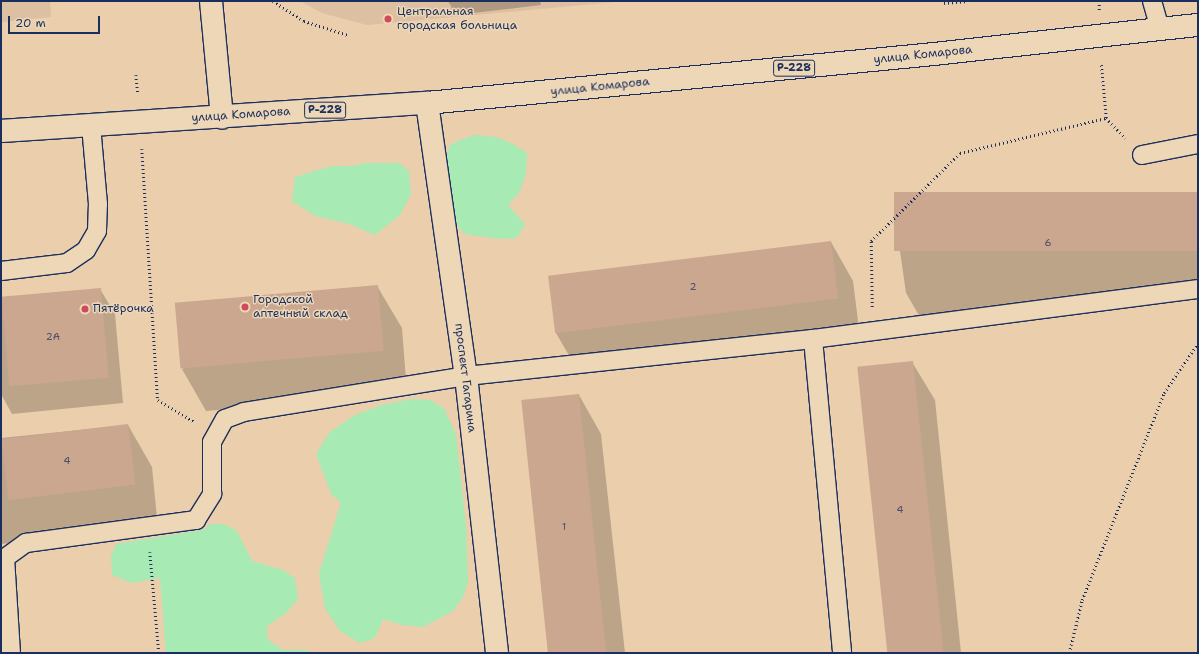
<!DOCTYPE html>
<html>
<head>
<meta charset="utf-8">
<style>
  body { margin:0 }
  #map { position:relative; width:1199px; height:654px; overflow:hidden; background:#ebceac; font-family:"Shantell Sans",sans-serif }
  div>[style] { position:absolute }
  .built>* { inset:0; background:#ddbfa2 }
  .green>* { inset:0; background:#a8eab3 }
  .shadow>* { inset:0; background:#0003 }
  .building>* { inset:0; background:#caa78e; transform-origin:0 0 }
  .path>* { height:2.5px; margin-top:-1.25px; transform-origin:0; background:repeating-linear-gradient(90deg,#1b2f5e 0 1px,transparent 0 4px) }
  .roads { filter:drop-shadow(1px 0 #1b2f5e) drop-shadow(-1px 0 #1b2f5e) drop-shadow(0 1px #1b2f5e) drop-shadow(0 -1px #1b2f5e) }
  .service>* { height:18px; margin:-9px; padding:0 9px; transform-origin:9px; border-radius:9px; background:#edd7b6 }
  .minor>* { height:22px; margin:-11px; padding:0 11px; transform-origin:11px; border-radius:11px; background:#edd7b6 }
  .primary>* { height:22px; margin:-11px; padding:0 11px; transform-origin:11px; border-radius:11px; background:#edd7b6 }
  .dots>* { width:11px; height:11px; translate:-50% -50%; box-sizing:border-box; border:2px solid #edd7b6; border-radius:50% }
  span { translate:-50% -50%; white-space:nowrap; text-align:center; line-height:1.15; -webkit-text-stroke:3px #edd7b6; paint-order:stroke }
  .number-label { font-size:10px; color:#474d6a }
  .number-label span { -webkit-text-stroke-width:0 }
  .shield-label span { padding:1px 3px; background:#edd7b6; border:1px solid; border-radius:3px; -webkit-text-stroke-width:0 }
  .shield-label { font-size:11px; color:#1b2f5e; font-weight:700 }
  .poi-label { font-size:12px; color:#1b2f5e }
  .left { translate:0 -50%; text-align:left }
  .street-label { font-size:12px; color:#1b2f5e }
  .frame { position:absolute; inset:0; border:2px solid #1b2f5e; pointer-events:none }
  .scale { position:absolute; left:8px; top:16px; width:92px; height:18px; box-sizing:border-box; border:2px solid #1b2f5e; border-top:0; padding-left:5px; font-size:12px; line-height:14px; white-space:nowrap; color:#1b2f5e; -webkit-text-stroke:3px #edd7b6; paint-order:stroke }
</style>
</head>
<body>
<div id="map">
  <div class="built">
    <i style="clip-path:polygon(1px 1px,50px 1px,51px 17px,1px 22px)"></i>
    <i style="clip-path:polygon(300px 1px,625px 1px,367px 25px,322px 13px)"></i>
  </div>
  <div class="green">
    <i style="clip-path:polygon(474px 135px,496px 137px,513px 144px,527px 153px,526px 174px,519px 193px,508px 205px,525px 224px,517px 238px,500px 239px,464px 234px,454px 221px,443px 162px,451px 144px)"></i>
    <i style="clip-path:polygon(365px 163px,399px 163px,409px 171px,411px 194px,400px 215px,375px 235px,349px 224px,315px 216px,292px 201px,295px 177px,331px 166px,352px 166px)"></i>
    <i style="clip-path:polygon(412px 399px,430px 400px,444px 408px,456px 435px,466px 526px,468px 582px,463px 597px,453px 611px,423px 627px,402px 625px,383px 619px,375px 638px,360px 643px,340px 631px,325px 608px,319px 574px,341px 502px,331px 494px,316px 454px,330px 432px,355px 415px,382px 405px)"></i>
    <i style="clip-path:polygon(211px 524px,224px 524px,237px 531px,252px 561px,283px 570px,295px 578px,298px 599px,285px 614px,267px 626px,268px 640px,283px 650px,305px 650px,313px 653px,166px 653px,160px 578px,132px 583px,112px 575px,111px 556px,116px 544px,202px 530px)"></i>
  </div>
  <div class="shadow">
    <i style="clip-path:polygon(448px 1px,540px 1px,541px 5px,456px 15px)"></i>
    <i style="clip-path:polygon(1198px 193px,1198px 292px,928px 331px,906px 293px,898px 237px)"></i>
    <i style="clip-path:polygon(831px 242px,853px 281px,860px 337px,578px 371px,556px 333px)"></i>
    <i style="clip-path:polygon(377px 286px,402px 328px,407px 393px,206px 411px,182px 369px)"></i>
    <i style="clip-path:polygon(100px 289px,115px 314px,123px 403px,12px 414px,1px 394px,1px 298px)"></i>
    <i style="clip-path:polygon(912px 362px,935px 400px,961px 653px,888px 653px)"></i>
    <i style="clip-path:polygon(579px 395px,601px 434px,625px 653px,550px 653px)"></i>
    <i style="clip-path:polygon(128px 425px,152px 467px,158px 528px,1px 544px,1px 438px)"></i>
  </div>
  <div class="building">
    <i style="left:1198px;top:192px;width:59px;height:304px;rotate:90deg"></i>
    <i style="left:831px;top:241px;width:58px;height:285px;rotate:83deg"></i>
    <i style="left:378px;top:285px;width:66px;height:204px;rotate:85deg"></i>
    <i style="left:101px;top:288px;width:90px;height:100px;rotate:85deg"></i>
    <i style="left:913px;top:361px;width:294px;height:56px;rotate:84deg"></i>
    <i style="left:579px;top:394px;width:261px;height:58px;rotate:84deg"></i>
    <i style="left:128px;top:424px;width:61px;height:128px;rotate:83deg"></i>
  </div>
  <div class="path">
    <i style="left:273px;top:1px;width:37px;rotate:33deg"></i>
    <i style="left:304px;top:21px;width:46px;rotate:17.7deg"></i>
    <i style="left:944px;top:3px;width:24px;rotate:-5deg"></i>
    <i style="left:1099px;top:10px;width:9px;rotate:-90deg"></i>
    <i style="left:136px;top:75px;width:19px;rotate:84deg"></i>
    <i style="left:1106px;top:118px;width:28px;rotate:46deg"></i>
    <i style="left:142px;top:149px;width:252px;rotate:86.4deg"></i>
    <i style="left:158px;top:400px;width:43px;rotate:30.7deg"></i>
    <i style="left:872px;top:307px;width:66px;rotate:-90.9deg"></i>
    <i style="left:871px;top:241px;width:125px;rotate:-44.7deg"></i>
    <i style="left:960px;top:153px;width:150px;rotate:-13.5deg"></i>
    <i style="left:1106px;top:118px;width:55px;rotate:-95.2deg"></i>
    <i style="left:150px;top:552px;width:101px;rotate:84.9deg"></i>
    <i style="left:1069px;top:653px;width:55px;rotate:-76.2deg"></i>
    <i style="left:1082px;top:600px;width:223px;rotate:-68.4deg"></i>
    <i style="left:1164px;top:393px;width:60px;rotate:-55.8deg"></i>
  </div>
  <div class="roads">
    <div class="service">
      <i style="left:1152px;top:1px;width:29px;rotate:74deg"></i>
      <i style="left:1142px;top:155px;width:57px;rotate:-11.1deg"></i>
      <i style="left:1px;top:271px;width:66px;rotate:-6.9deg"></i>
      <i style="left:67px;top:263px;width:23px;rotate:-34deg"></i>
      <i style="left:86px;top:250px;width:22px;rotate:-60deg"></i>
      <i style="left:97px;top:231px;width:27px;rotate:-88deg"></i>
      <i style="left:98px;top:204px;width:79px;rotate:-95.1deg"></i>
      <i style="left:813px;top:339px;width:315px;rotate:84.7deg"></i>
      <i style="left:11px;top:653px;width:95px;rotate:-93.6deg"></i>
      <i style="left:5px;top:558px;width:26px;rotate:-36deg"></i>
      <i style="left:26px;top:543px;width:172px;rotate:-7.7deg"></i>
      <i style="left:196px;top:520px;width:31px;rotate:-58deg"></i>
      <i style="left:212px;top:494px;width:52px;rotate:-90deg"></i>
      <i style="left:212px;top:442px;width:26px;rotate:-61deg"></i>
      <i style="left:225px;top:419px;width:20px;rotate:-20deg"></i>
      <i style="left:244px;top:412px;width:225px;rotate:-9.2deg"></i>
      <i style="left:466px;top:376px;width:349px;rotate:-6.1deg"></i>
      <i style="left:813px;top:339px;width:388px;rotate:-7.4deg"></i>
    </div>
    <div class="minor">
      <i style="left:211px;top:1px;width:117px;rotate:84.6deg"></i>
      <i style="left:427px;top:103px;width:276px;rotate:81.9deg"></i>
      <i style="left:466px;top:376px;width:279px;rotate:83.6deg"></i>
    </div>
    <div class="primary">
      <i style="left:1px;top:131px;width:427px;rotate:-3.8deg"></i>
      <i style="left:427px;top:103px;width:509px;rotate:-5.52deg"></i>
      <i style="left:934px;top:54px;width:266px;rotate:-6.3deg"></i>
    </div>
  </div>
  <div class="dots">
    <i style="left:388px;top:19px;background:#d1495b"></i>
    <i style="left:245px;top:307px;background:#d1495b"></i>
    <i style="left:85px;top:309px;background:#d1495b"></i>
  </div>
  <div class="number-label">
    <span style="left:1048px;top:243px">6</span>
    <span style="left:693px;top:287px">2</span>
    <span style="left:53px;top:337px">2А</span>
    <span style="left:67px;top:461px">4</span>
    <span style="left:900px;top:510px">4</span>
    <span style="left:564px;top:527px">1</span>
  </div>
  <div class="shield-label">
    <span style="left:794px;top:68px">Р-228</span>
    <span style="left:325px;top:110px">Р-228</span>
  </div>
  <div class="poi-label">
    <span class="left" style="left:397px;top:19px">Центральная<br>городская больница</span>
    <span class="left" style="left:253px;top:307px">Городской<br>аптечный склад</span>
    <span class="left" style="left:93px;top:309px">Пятёрочка</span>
  </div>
  <div class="street-label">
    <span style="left:923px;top:55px;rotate:-6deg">улица Комарова</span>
    <span style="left:600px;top:87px;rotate:-6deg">улица Комарова</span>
    <span style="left:241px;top:115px;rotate:-4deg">улица Комарова</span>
    <span style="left:465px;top:378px;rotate:83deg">проспект Гагарина</span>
  </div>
  <div class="frame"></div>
  <div class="scale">20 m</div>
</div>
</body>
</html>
